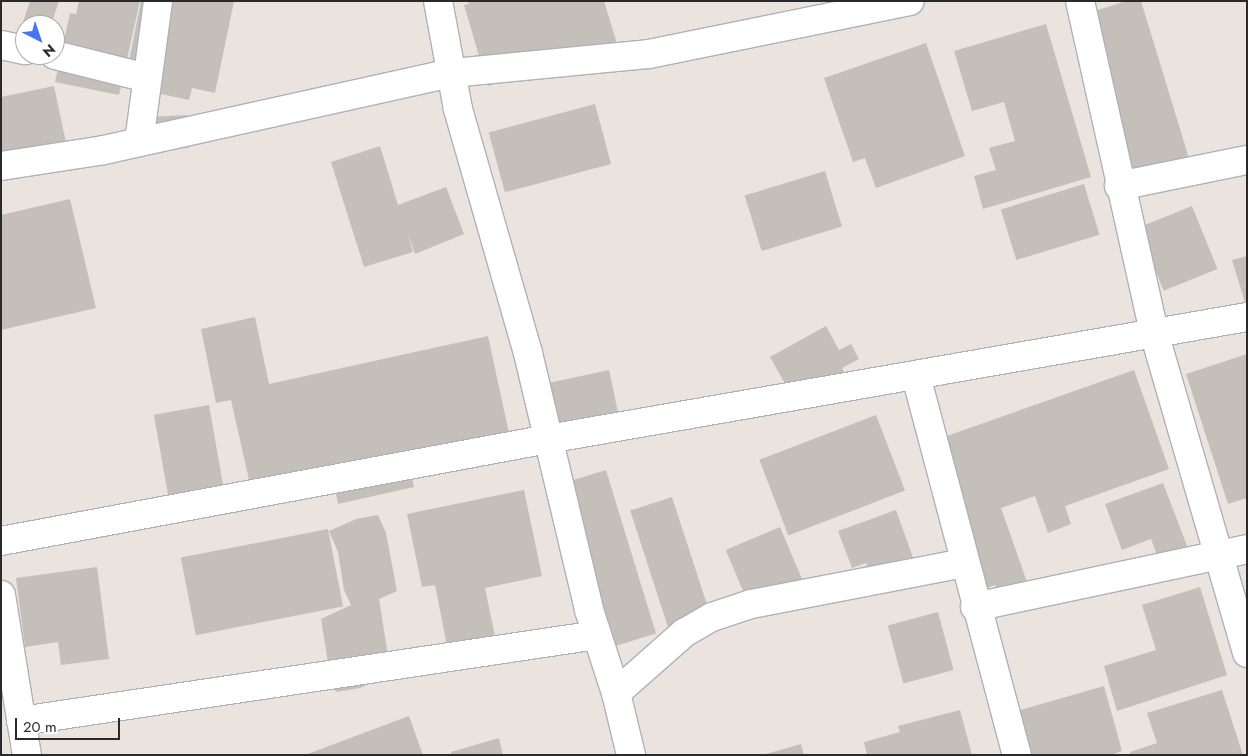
<!DOCTYPE html>
<html>
<head>
<meta charset="utf-8">
<style>
  body { margin:0 }
  #map { position:relative; width:1248px; height:756px; overflow:hidden; background:#ebe4de; font-family:Jost,sans-serif }
  div>[style] { position:absolute }
  .building>* { inset:0; background:#c4bfb9; transform-origin:0 0 }
  .roads { filter:drop-shadow(1px 0 #aeb1ba) drop-shadow(-1px 0 #aeb1ba) drop-shadow(0 1px #aeb1ba) drop-shadow(0 -1px #aeb1ba) }
  .minor>* { height:28px; margin:-14px; padding:0 14px; transform-origin:14px; border-radius:14px; background:#fff }
  span { translate:-50% -50%; white-space:nowrap; text-align:center; line-height:1.15; -webkit-text-stroke:4.5px #fff; paint-order:stroke }
  .frame { position:absolute; inset:0; border:2px solid #2a2a2a; pointer-events:none }
  .north { position:absolute; left:15px; top:15px; width:50px; height:50px; box-sizing:border-box; background:#fff; border:1px solid #aaa; border-radius:50%; rotate:139deg; font-size:14px; font-weight:700; line-height:20px; text-align:center; color:#2a2a2a }
  .north::after { content:''; display:block; margin:auto; width:18px; height:22px; background:#4976ec; clip-path:polygon(50% 0,100% 100%,50% 72%,0 100%) }
  .scale { position:absolute; left:15px; top:718px; width:105px; height:22px; box-sizing:border-box; border:2px solid #2a2a2a; border-top:0; padding-left:6px; font-size:15px; line-height:18px; white-space:nowrap; color:#2a2a2a; -webkit-text-stroke:4px #fff; paint-order:stroke }
</style>
</head>
<body>
<div id="map">
  <div class="building">
    <i style="clip-path:polygon(30px 1px,59px 1px,51px 25px,25px 25px,25px 55px,41px 55px,39px 60px,13px 52px)"></i>
    <i style="clip-path:polygon(79px 1px,140px 1px,119px 95px,55px 82px,70px 13px,76px 14px)"></i>
    <i style="clip-path:polygon(141px 1px,234px 1px,215px 93px,192px 88px,189px 100px,124px 86px)"></i>
    <i style="clip-path:polygon(468px 1px,604px 1px,618px 47px,488px 86px,464px 5px,469px 4px)"></i>
    <i style="clip-path:polygon(1126px 1px,1141px 1px,1191px 165px,1134px 183px,1082px 15px)"></i>
    <i style="clip-path:polygon(1046px 24px,1091px 177px,983px 209px,974px 176px,996px 170px,989px 148px,1015px 141px,1004px 102px,972px 111px,954px 51px)"></i>
    <i style="clip-path:polygon(926px 43px,965px 156px,876px 188px,865px 158px,853px 162px,824px 78px)"></i>
    <i style="clip-path:polygon(54px 86px,70px 162px,1px 176px,1px 97px)"></i>
    <i style="left:595px;top:104px;width:62px;height:110px;rotate:75deg"></i>
    <i style="left:187px;top:115px;width:33px;height:37px;rotate:87deg"></i>
    <i style="clip-path:polygon(380px 146px,398px 205px,446px 187px,464px 234px,415px 254px,408px 234px,413px 252px,364px 267px,331px 162px)"></i>
    <i style="left:825px;top:171px;width:58px;height:84px;rotate:73deg"></i>
    <i style="left:1084px;top:184px;width:53px;height:87px;rotate:73deg"></i>
    <i style="clip-path:polygon(70px 199px,96px 308px,1px 330px,1px 215px)"></i>
    <i style="left:1192px;top:206px;width:68px;height:58px;rotate:68deg"></i>
    <i style="clip-path:polygon(1247px 256px,1247px 306px,1246px 306px,1232px 260px)"></i>
    <i style="clip-path:polygon(255px 317px,269px 384px,488px 336px,512px 447px,410px 469px,414px 487px,338px 504px,334px 484px,254px 502px,231px 400px,216px 403px,201px 329px)"></i>
    <i style="clip-path:polygon(826px 326px,839px 350px,851px 344px,859px 359px,842px 368px,847px 377px,797px 405px,770px 357px)"></i>
    <i style="clip-path:polygon(1247px 354px,1247px 498px,1228px 504px,1186px 374px)"></i>
    <i style="left:609px;top:370px;width:60px;height:68px;rotate:78deg"></i>
    <i style="clip-path:polygon(1134px 370px,1169px 469px,1065px 506px,1071px 524px,1048px 533px,1035px 496px,1001px 508px,1033px 599px,1004px 609px,995px 585px,976px 592px,924px 444px)"></i>
    <i style="left:209px;top:405px;width:106px;height:56px;rotate:80deg"></i>
    <i style="left:876px;top:415px;width:81px;height:125px;rotate:69deg"></i>
    <i style="left:606px;top:470px;width:171px;height:45px;rotate:73deg"></i>
    <i style="clip-path:polygon(1163px 483px,1189px 551px,1160px 563px,1151px 539px,1122px 550px,1105px 504px)"></i>
    <i style="clip-path:polygon(524px 490px,542px 576px,485px 588px,497px 646px,449px 656px,435px 585px,422px 587px,407px 514px)"></i>
    <i style="left:672px;top:497px;width:132px;height:44px;rotate:72deg"></i>
    <i style="clip-path:polygon(896px 510px,916px 566px,873px 582px,866px 563px,852px 568px,838px 531px)"></i>
    <i style="clip-path:polygon(378px 515px,386px 533px,397px 591px,379px 599px,391px 674px,360px 688px,336px 692px,331px 681px,321px 619px,351px 605px,344px 590px,338px 552px,329px 531px,356px 519px)"></i>
    <i style="left:780px;top:527px;width:73px;height:59px;rotate:67deg"></i>
    <i style="left:328px;top:529px;width:79px;height:150px;rotate:79deg"></i>
    <i style="clip-path:polygon(97px 567px,109px 659px,61px 665px,58px 642px,25px 647px,16px 578px)"></i>
    <i style="clip-path:polygon(1200px 587px,1227px 675px,1117px 711px,1104px 666px,1156px 650px,1142px 605px)"></i>
    <i style="left:938px;top:612px;width:60px;height:52px;rotate:75deg"></i>
    <i style="clip-path:polygon(1104px 686px,1122px 751px,1111px 755px,1022px 755px,1010px 713px)"></i>
    <i style="clip-path:polygon(1222px 690px,1243px 755px,1131px 755px,1130px 752px,1157px 743px,1147px 713px)"></i>
    <i style="clip-path:polygon(960px 710px,972px 755px,867px 755px,864px 742px,900px 732px,898px 726px)"></i>
    <i style="clip-path:polygon(409px 716px,423px 755px,305px 755px)"></i>
    <i style="clip-path:polygon(499px 738px,503px 755px,452px 755px,451px 752px)"></i>
    <i style="clip-path:polygon(801px 744px,804px 755px,766px 755px,766px 754px)"></i>
  </div>
  <div class="roads">
    <div class="minor">
      <i style="left:438px;top:1px;width:110px;rotate:79.5deg"></i>
      <i style="left:458px;top:109px;width:254px;rotate:74deg"></i>
      <i style="left:528px;top:353px;width:264px;rotate:76.6deg"></i>
      <i style="left:589px;top:610px;width:87px;rotate:72deg"></i>
      <i style="left:1080px;top:1px;width:343px;rotate:77.4deg"></i>
      <i style="left:1155px;top:336px;width:330px;rotate:73.8deg"></i>
      <i style="left:1px;top:45px;width:25px;rotate:12deg"></i>
      <i style="left:55px;top:55px;width:95px;rotate:14deg"></i>
      <i style="left:139px;top:142px;width:142px;rotate:-82.3deg"></i>
      <i style="left:1px;top:166px;width:104px;rotate:-8.8deg"></i>
      <i style="left:104px;top:150px;width:356px;rotate:-12.5deg"></i>
      <i style="left:452px;top:73px;width:198px;rotate:-5.5deg"></i>
      <i style="left:649px;top:54px;width:266px;rotate:-11.5deg"></i>
      <i style="left:1119px;top:186px;width:131px;rotate:-11.5deg"></i>
      <i style="left:916px;top:376px;width:392px;rotate:75.1deg"></i>
      <i style="left:1px;top:541px;width:556px;rotate:-10.56deg"></i>
      <i style="left:548px;top:439px;width:710px;rotate:-9.9deg"></i>
      <i style="left:1px;top:595px;width:162px;rotate:80.8deg"></i>
      <i style="left:975px;top:607px;width:278px;rotate:-12deg"></i>
      <i style="left:21px;top:721px;width:582px;rotate:-8.49deg"></i>
      <i style="left:631px;top:755px;width:64px;rotate:-103.6deg"></i>
      <i style="left:616px;top:693px;width:91px;rotate:-41.4deg"></i>
      <i style="left:684px;top:633px;width:32px;rotate:-30deg"></i>
      <i style="left:712px;top:617px;width:41px;rotate:-18.4deg"></i>
      <i style="left:751px;top:604px;width:216px;rotate:-10.9deg"></i>
    </div>
  </div>
  <div class="frame"></div>
  <div class="north">N</div>
  <div class="scale">20 m</div>
</div>
</body>
</html>
